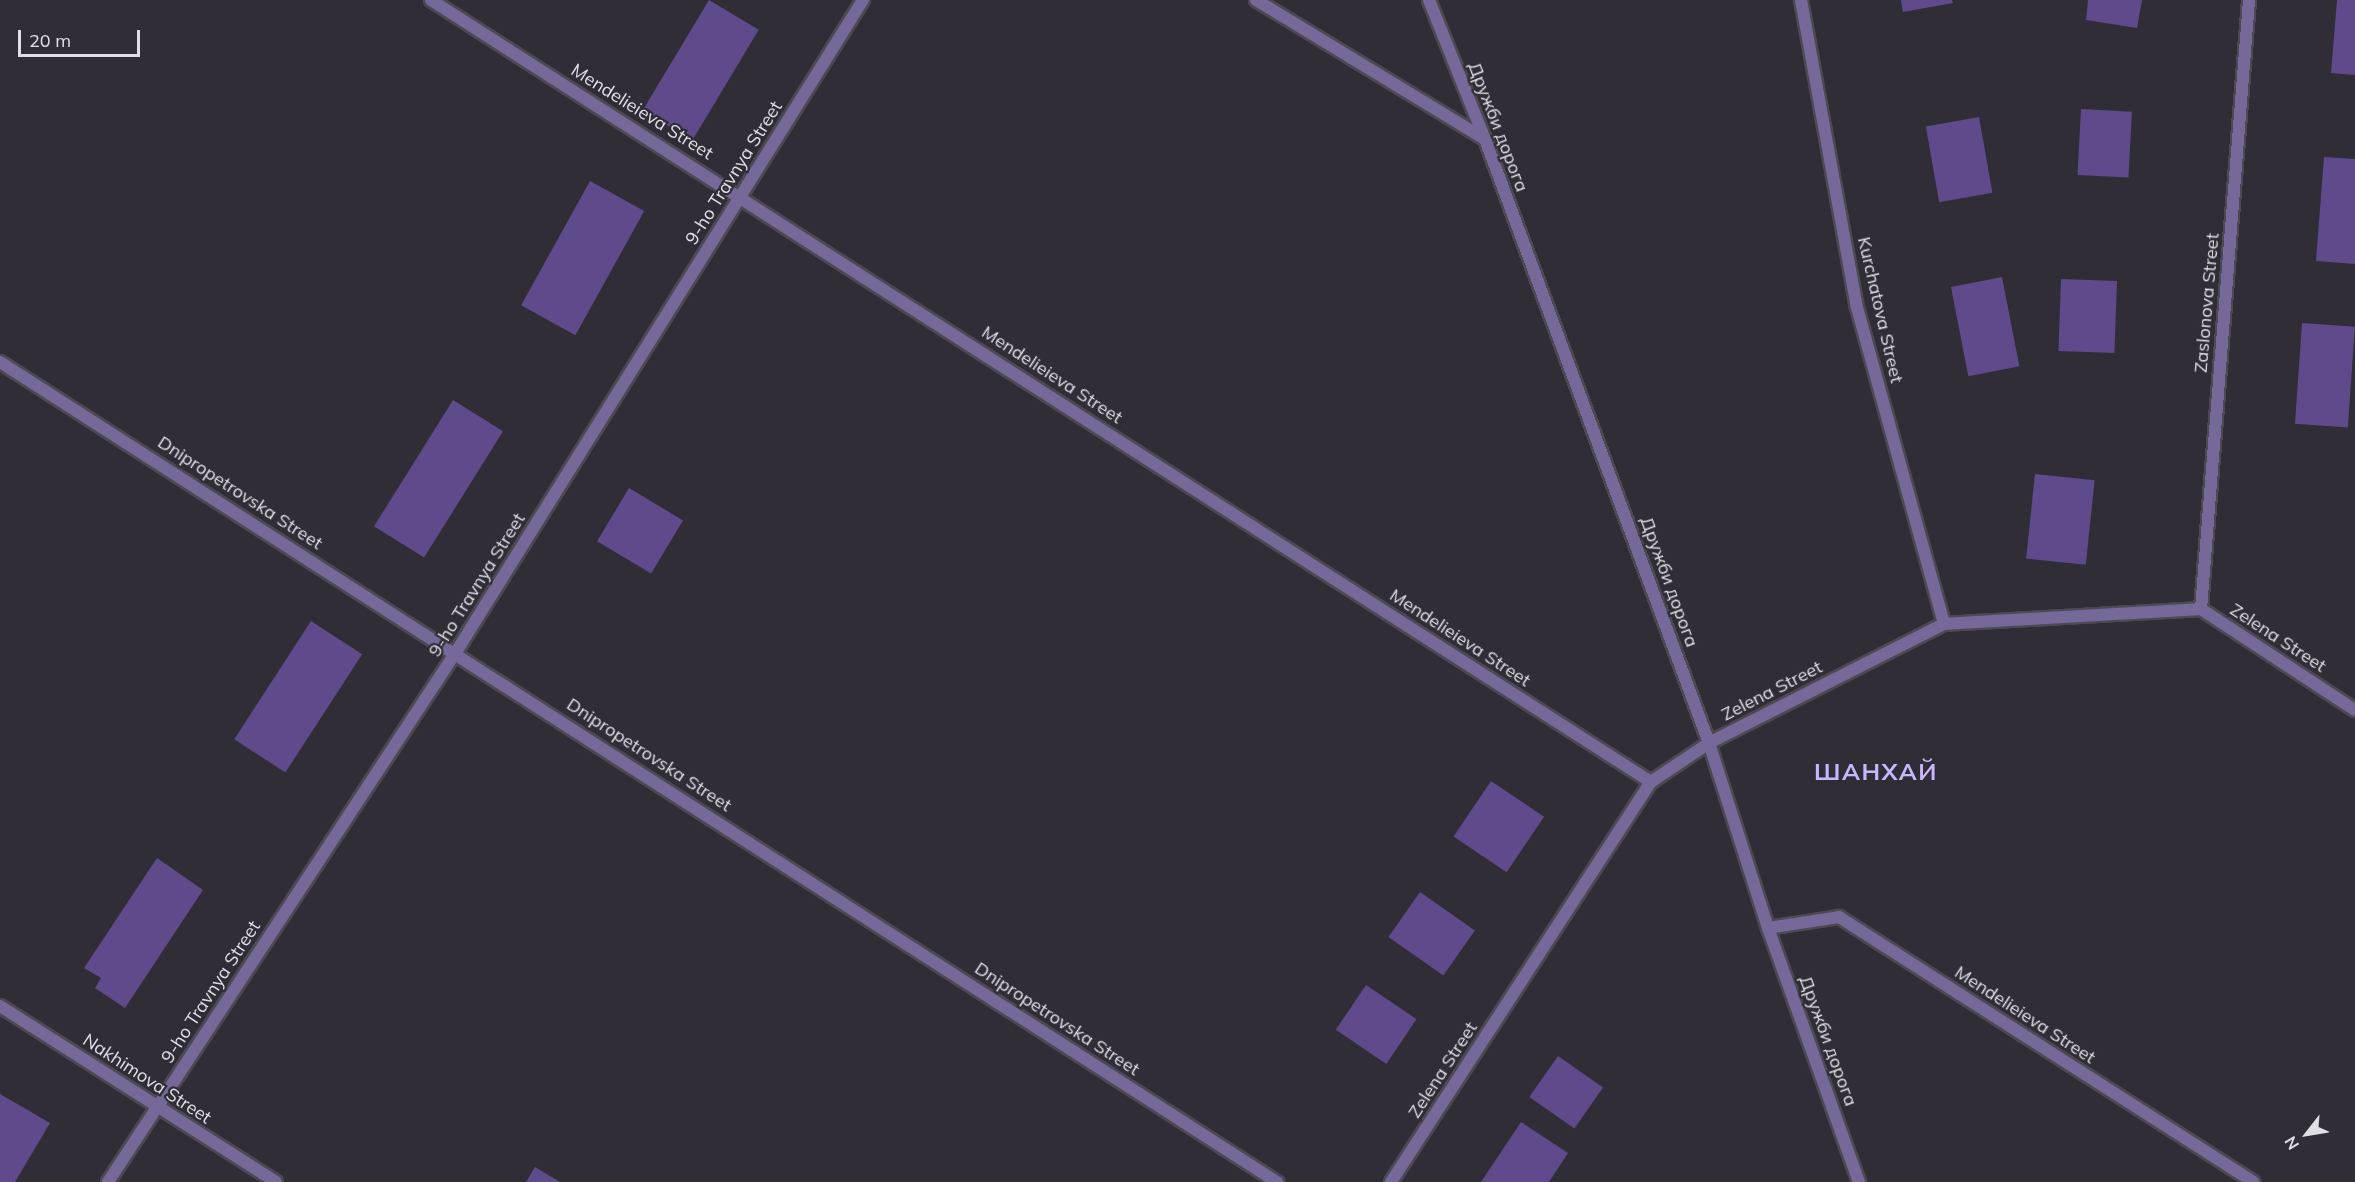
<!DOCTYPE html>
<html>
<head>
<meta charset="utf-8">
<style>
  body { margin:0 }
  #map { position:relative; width:2355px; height:1182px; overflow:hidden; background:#302d37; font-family:Mulish,sans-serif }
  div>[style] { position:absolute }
  .building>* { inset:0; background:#5f4a8b; transform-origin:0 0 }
  .roads { filter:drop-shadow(2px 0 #4c4953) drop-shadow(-2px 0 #4c4953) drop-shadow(0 2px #4c4953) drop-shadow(0 -2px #4c4953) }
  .minor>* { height:12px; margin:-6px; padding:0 6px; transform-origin:6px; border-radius:6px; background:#766898 }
  .tertiary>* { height:12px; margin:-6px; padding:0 6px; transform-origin:6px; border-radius:6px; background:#766898 }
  span { translate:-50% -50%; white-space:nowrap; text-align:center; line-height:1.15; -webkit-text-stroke:4.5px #302d37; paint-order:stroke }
  .street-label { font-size:18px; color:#e0dfe5 }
  .district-label { font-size:24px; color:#c9b6fd; font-weight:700; letter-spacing:1.5px }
  .north { position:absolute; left:2277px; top:1104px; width:60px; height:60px; -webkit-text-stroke:4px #302d37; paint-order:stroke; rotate:239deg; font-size:16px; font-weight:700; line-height:24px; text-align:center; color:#e0dfe5 }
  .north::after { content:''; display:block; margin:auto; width:21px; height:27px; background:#e0dfe5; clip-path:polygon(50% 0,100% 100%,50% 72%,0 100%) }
  .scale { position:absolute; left:18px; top:30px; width:122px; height:27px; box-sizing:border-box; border:3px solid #e0dfe5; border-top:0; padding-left:8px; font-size:18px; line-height:21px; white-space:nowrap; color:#e0dfe5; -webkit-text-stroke:4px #302d37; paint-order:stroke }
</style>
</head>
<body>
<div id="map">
  <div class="building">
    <i style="left:709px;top:0;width:58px;height:129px;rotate:31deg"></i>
    <i style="clip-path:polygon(1901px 0,1952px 0,1953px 3px,1903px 12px)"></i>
    <i style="clip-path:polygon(2088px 0,2142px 0,2137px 28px,2086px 20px)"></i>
    <i style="clip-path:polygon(2337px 0,2355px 0,2355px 75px,2331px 73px)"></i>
    <i style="left:2081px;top:109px;width:51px;height:66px;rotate:3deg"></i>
    <i style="left:1979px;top:117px;width:77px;height:54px;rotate:80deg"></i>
    <i style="clip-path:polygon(2324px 157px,2355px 159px,2355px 264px,2316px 261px)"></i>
    <i style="left:590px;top:181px;width:62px;height:142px;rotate:29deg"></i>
    <i style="left:2002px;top:277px;width:91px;height:52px;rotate:79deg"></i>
    <i style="left:2061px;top:279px;width:56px;height:72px;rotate:2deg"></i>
    <i style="left:2302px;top:323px;width:53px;height:101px;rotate:4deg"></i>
    <i style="left:453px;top:400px;width:59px;height:149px;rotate:32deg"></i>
    <i style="left:2035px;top:474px;width:60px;height:85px;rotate:6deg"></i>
    <i style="left:629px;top:488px;width:63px;height:62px;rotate:31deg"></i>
    <i style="left:311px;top:621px;width:61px;height:141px;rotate:33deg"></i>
    <i style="left:1491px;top:781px;width:64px;height:67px;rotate:34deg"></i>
    <i style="clip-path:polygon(157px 858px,203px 890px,125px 1008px,95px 988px,101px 978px,84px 968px)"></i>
    <i style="left:1420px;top:892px;width:67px;height:55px;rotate:35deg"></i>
    <i style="left:1366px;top:985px;width:61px;height:54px;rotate:34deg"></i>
    <i style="left:1558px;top:1056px;width:55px;height:50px;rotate:35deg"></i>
    <i style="clip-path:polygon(0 1094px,50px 1123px,15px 1182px,0 1182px)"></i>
    <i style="clip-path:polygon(1521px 1122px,1568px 1153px,1549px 1182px,1481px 1182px)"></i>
    <i style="clip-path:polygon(535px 1167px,560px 1182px,526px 1182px)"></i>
  </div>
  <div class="roads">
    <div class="minor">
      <i style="left:431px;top:0;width:1449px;rotate:32.66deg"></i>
      <i style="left:1256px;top:0;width:268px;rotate:31.3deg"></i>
      <i style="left:1801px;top:0;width:309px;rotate:79.7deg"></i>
      <i style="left:1856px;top:304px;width:332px;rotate:74.6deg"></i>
      <i style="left:0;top:362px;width:1518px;rotate:32.71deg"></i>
      <i style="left:2201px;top:609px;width:611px;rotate:-85.49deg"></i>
      <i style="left:1768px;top:928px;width:72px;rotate:-8.8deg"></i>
      <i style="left:1839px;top:917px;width:492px;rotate:32.6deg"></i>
      <i style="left:0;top:1006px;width:327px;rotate:32.5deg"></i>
      <i style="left:108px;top:1182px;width:634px;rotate:-56.71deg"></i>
      <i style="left:456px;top:652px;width:769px;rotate:-58.03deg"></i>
      <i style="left:1391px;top:1182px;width:477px;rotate:-57deg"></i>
      <i style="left:1651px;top:782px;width:70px;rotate:-33.9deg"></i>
      <i style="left:1709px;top:743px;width:263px;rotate:-26.9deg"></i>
      <i style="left:1944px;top:624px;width:257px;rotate:-3.3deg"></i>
      <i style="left:2201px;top:609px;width:184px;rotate:33.3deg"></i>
    </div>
    <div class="tertiary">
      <i style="left:1429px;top:0;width:150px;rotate:68.1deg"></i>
      <i style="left:1485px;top:139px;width:644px;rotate:69.65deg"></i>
      <i style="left:1709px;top:743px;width:194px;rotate:72.3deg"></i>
      <i style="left:1768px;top:928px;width:270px;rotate:70.3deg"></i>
    </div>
  </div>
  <div class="street-label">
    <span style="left:642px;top:112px;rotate:32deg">Mendelieieva Street</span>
    <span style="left:1498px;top:127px;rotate:69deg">Дружби дорога</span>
    <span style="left:734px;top:173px;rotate:-58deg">9-ho Travnya Street</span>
    <span style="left:2207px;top:303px;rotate:-85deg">Zaslonova Street</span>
    <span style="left:1880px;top:310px;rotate:77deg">Kurchatova Street</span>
    <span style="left:1052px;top:375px;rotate:33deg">Mendelieieva Street</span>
    <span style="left:240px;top:493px;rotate:33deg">Dnipropetrovska Street</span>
    <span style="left:1669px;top:582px;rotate:70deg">Дружби дорога</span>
    <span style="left:477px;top:585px;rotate:-58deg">9-ho Travnya Street</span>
    <span style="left:1460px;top:638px;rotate:33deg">Mendelieieva Street</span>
    <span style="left:2278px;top:638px;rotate:33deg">Zelena Street</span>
    <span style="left:1772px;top:691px;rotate:-27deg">Zelena Street</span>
    <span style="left:649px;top:755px;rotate:33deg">Dnipropetrovska Street</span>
    <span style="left:211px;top:992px;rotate:-57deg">9-ho Travnya Street</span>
    <span style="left:2025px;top:1015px;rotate:33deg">Mendelieieva Street</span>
    <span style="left:1057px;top:1019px;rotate:33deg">Dnipropetrovska Street</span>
    <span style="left:1828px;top:1041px;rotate:70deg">Дружби дорога</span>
    <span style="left:1443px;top:1070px;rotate:-57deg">Zelena Street</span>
    <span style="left:147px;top:1079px;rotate:33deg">Nakhimova Street</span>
  </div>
  <div class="district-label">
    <span style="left:1876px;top:772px">ШАНХАЙ</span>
  </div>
  <div class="north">N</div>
  <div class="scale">20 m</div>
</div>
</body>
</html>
